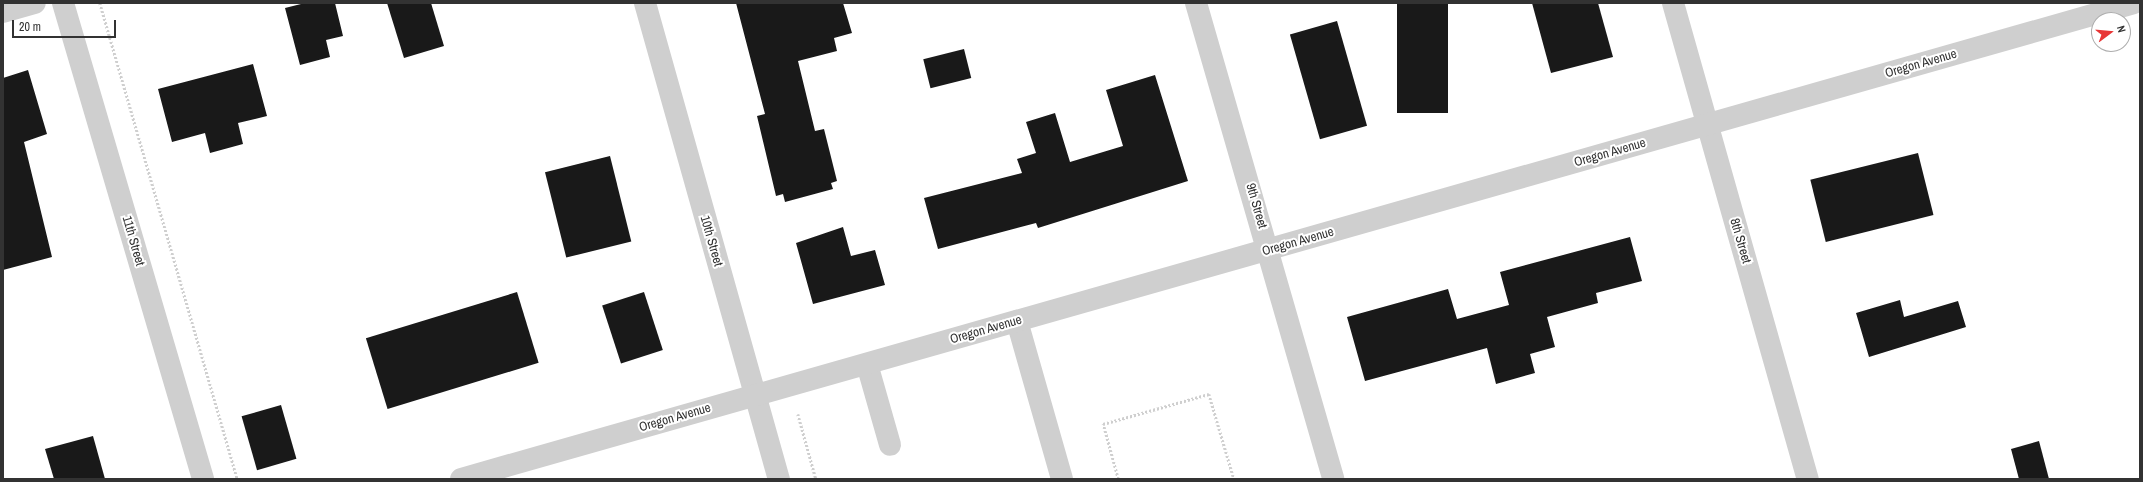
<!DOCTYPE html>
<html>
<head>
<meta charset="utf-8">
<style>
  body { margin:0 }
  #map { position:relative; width:2143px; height:482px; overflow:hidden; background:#fff; font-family:"Archivo Narrow",sans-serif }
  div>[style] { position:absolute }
  .building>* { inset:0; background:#191919; transform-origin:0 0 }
  .path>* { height:2.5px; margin-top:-1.25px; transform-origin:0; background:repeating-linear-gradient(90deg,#cfcfcf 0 2px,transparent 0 4px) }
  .minor>* { height:22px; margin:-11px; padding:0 11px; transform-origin:11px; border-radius:11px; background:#cfcfcf }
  span { translate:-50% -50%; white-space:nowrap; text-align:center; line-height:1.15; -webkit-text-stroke:4px #fff; paint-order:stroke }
  .street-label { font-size:13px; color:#323232 }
  .frame { position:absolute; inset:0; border:4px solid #323232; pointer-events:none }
  .north { position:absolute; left:2091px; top:12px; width:40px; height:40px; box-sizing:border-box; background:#fff; border:1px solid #adadad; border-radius:50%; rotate:74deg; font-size:11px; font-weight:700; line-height:16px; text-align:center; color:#323232 }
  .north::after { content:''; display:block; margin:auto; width:14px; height:18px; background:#e83636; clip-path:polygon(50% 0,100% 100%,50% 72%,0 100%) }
  .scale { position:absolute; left:12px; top:20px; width:104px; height:18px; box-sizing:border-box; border:2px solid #323232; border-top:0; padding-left:5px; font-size:12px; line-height:14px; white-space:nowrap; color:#323232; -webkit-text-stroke:3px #fff; paint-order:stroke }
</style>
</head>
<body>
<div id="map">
  <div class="building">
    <i style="clip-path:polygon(305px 3px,335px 3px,343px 36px,326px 40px,330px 57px,300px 65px,285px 8px)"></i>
    <i style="clip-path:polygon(387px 3px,431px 3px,444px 46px,404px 58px)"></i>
    <i style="clip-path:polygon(736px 3px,843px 3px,852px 33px,834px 38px,837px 51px,798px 61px,815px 131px,824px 129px,837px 181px,831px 183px,833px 189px,785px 202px,783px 194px,776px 196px,757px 116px,765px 114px)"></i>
    <i style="left:1397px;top:3px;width:51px;height:110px"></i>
    <i style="clip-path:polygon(1532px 3px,1598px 3px,1613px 57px,1551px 73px)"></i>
    <i style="left:1337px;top:21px;width:109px;height:49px;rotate:74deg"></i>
    <i style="left:964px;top:49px;width:30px;height:42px;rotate:76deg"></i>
    <i style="clip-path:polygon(253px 64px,267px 116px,238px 123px,243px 144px,210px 153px,205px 133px,172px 142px,158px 89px)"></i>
    <i style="clip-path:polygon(28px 70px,47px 134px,24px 142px,52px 257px,3px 270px,3px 78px)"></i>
    <i style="clip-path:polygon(1155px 75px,1188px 181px,1038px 228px,1036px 223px,938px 249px,924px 198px,1022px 173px,1017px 159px,1036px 153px,1026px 122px,1055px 113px,1070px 162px,1123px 146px,1106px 90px)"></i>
    <i style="left:1918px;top:153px;width:64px;height:111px;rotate:76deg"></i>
    <i style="left:610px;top:156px;width:88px;height:67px;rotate:76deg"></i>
    <i style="clip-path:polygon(843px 227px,851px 256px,875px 250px,885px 285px,813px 304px,796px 243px)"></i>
    <i style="clip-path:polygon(1630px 237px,1642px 281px,1596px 293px,1598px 303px,1547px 317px,1555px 347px,1530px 354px,1535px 373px,1496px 384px,1487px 348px,1365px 381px,1347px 317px,1448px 289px,1457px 319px,1509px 305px,1500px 272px)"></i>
    <i style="left:517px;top:292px;width:74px;height:158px;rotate:73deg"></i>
    <i style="left:644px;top:292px;width:61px;height:44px;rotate:72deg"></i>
    <i style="clip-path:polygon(1900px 300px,1904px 317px,1958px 301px,1966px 327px,1869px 357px,1856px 313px)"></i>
    <i style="left:281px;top:405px;width:56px;height:41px;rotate:74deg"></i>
    <i style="clip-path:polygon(93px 436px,105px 479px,54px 479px,45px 449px)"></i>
    <i style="clip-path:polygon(2039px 441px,2049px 479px,2019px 479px,2011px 449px)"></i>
  </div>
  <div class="path">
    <i style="left:100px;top:3px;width:495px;rotate:73.9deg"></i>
    <i style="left:798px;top:414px;width:67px;rotate:74.5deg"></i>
    <i style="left:1118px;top:479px;width:57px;rotate:-105.3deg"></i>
    <i style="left:1103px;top:424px;width:110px;rotate:-15.8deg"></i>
    <i style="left:1209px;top:394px;width:89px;rotate:73.6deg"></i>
  </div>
  <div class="minor">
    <i style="left:63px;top:3px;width:496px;rotate:73.6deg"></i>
    <i style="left:645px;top:3px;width:495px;rotate:74.3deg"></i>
    <i style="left:1196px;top:3px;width:495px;rotate:73.9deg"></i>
    <i style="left:1673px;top:3px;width:495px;rotate:74.2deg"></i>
    <i style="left:3px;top:12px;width:33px;rotate:-16deg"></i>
    <i style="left:1017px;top:321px;width:164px;rotate:74.1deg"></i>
    <i style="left:867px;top:364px;width:84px;rotate:74.1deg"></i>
    <i style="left:461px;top:479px;width:1739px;rotate:-15.88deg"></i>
  </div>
  <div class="street-label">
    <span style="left:1921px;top:64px;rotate:-16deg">Oregon Avenue</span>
    <span style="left:1610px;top:153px;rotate:-16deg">Oregon Avenue</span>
    <span style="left:1256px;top:206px;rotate:74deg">9th Street</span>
    <span style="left:133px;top:241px;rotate:74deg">11th Street</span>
    <span style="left:711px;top:241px;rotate:74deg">10th Street</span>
    <span style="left:1740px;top:241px;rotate:74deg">8th Street</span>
    <span style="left:1298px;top:242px;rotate:-16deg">Oregon Avenue</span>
    <span style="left:986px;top:330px;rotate:-16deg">Oregon Avenue</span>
    <span style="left:675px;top:418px;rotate:-16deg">Oregon Avenue</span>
  </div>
  <div class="frame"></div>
  <div class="north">N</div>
  <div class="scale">20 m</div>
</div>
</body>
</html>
